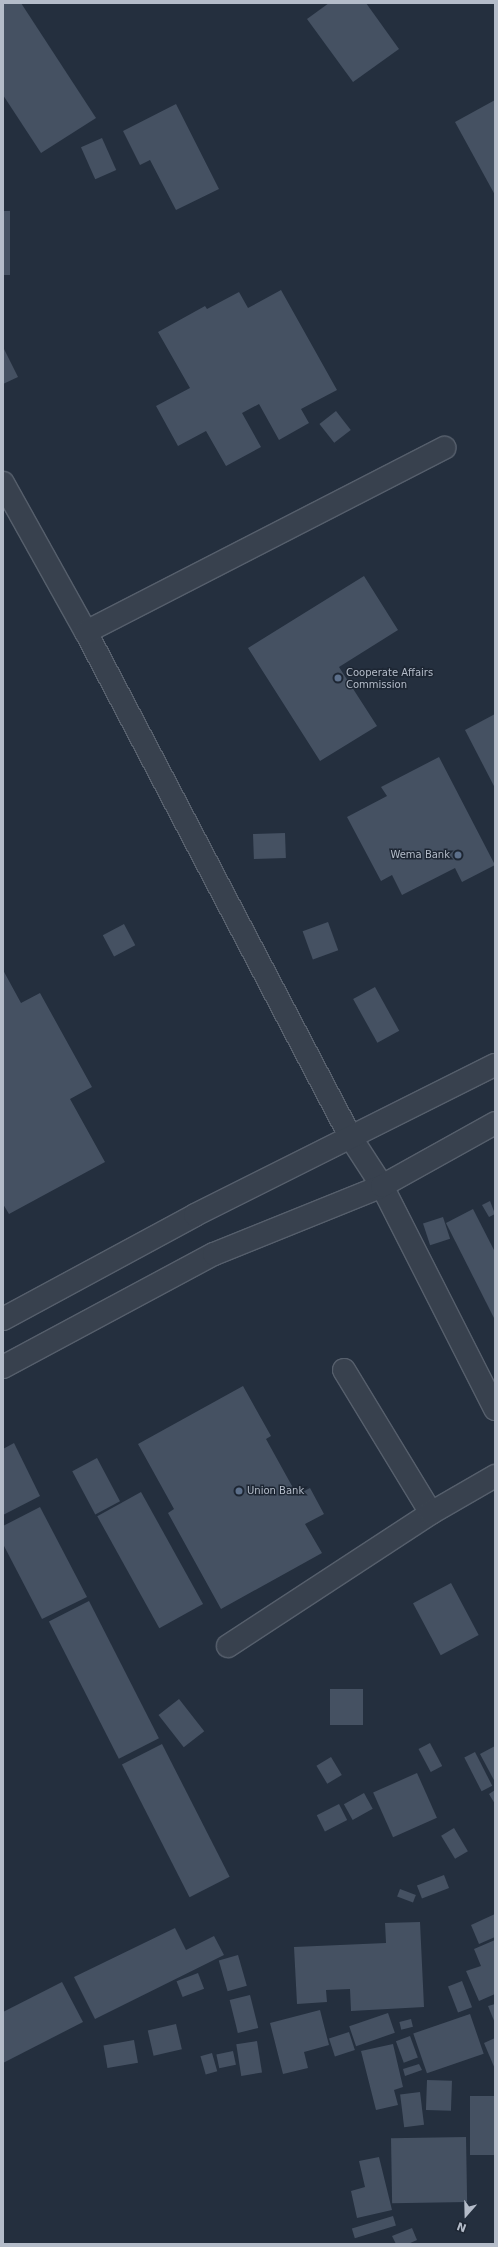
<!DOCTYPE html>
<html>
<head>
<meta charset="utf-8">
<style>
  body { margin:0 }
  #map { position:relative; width:498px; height:2247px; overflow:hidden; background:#242f3e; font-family:"DejaVu Sans",sans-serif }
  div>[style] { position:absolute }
  .building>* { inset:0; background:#455162; transform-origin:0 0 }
  .roads { filter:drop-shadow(1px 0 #565f6c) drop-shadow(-1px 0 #565f6c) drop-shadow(0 1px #565f6c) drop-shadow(0 -1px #565f6c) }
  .minor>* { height:22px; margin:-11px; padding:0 11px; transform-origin:11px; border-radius:11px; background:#38414e }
  .dots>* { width:11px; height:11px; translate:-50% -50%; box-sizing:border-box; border:2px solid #1d2633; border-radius:50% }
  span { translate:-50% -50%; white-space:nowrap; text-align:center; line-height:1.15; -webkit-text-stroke:3px #1d2633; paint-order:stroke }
  .poi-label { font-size:10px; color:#b4bcc9 }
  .left { translate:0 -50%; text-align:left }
  .right { translate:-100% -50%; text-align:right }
  .frame { position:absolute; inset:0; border:4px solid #b4bcc9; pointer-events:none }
  .north { position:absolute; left:446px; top:2195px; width:40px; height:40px; -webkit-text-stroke:3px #1d2633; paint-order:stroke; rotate:200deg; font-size:11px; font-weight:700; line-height:16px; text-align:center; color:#b4bcc9 }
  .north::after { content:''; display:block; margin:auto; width:14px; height:18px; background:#b4bcc9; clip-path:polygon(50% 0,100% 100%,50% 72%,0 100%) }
</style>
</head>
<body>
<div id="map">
  <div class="building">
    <i style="clip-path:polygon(3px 3px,21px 3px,96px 118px,41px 153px,3px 95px)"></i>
    <i style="clip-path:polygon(329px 3px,366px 3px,399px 49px,353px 82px,307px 19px)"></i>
    <i style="clip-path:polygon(495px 100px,495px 195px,455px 122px)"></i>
    <i style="clip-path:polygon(176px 104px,219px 189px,176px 210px,150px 160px,140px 165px,123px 131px)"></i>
    <i style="left:102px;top:138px;width:35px;height:23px;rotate:66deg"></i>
    <i style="left:3px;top:211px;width:7px;height:64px"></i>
    <i style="clip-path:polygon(281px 290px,337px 390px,301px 409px,309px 423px,279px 440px,259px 404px,242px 413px,261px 447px,226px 466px,206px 431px,178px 446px,156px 406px,190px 388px,158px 332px,205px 306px,207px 309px,239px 292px,248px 308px)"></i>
    <i style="clip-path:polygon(3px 347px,18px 377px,3px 384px)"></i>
    <i style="left:336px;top:411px;width:24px;height:21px;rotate:52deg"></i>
    <i style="clip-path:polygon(364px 576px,398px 630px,339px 667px,377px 726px,320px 761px,248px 648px)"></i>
    <i style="clip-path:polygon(495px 714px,495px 788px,465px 730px)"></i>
    <i style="clip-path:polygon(439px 757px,495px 865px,462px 882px,455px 868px,402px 895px,392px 875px,381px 881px,347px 817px,387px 796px,381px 787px)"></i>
    <i style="left:285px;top:833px;width:25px;height:32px;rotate:88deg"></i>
    <i style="left:328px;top:922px;width:30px;height:27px;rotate:70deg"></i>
    <i style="left:124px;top:924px;width:24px;height:24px;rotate:62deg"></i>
    <i style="clip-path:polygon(3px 970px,21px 1003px,40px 993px,92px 1087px,70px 1099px,105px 1162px,9px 1214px,3px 1204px)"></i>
    <i style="left:375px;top:987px;width:50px;height:25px;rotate:61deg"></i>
    <i style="clip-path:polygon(490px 1201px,495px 1214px,489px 1217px,482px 1205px)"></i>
    <i style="clip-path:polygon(473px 1209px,495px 1252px,495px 1320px,446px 1223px)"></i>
    <i style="left:443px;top:1217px;width:23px;height:21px;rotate:72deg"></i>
    <i style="clip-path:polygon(243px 1386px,271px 1436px,266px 1439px,297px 1495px,310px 1488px,324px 1514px,305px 1524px,322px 1553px,221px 1609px,168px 1513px,174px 1509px,138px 1444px)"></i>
    <i style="clip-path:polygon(14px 1443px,40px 1496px,3px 1515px,3px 1449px)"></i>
    <i style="left:97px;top:1458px;width:49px;height:28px;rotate:62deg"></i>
    <i style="left:141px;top:1492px;width:128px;height:50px;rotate:61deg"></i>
    <i style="clip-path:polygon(40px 1507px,87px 1597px,42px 1619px,3px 1544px,3px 1526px)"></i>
    <i style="left:451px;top:1583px;width:59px;height:43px;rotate:62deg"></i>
    <i style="left:89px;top:1601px;width:154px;height:45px;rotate:63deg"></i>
    <i style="left:330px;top:1689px;width:33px;height:36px"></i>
    <i style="left:179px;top:1699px;width:41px;height:26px;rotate:52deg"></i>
    <i style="left:430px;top:1743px;width:26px;height:13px;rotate:62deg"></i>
    <i style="left:162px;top:1744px;width:149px;height:45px;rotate:63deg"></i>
    <i style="clip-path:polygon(495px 1746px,495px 1782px,480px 1754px)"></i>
    <i style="left:475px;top:1752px;width:38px;height:12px;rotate:63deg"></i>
    <i style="left:331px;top:1757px;width:21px;height:17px;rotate:59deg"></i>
    <i style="left:417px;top:1773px;width:49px;height:48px;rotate:66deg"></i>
    <i style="clip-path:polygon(495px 1790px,495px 1804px,489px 1794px)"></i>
    <i style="left:364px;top:1793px;width:18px;height:23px;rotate:61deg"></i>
    <i style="left:339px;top:1804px;width:18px;height:25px;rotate:63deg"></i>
    <i style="left:454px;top:1828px;width:27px;height:15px;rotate:59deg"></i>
    <i style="left:444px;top:1875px;width:14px;height:29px;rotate:69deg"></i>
    <i style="left:400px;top:1889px;width:17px;height:8px;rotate:21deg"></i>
    <i style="clip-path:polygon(495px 1914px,495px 1937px,479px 1944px,471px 1925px)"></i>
    <i style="clip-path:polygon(420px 1922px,424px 2007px,351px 2011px,350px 1989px,326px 1990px,327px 2002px,297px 2004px,294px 1947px,386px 1943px,385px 1923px)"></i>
    <i style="clip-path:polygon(175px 1928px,186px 1950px,214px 1936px,224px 1955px,95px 2019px,74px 1977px)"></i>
    <i style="clip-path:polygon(495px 1940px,495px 1994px,479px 2001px,466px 1971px,481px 1966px,474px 1949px)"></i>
    <i style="left:238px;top:1955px;width:32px;height:20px;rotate:74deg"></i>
    <i style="left:198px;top:1973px;width:17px;height:23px;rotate:69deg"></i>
    <i style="left:462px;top:1981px;width:28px;height:15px;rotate:69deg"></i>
    <i style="clip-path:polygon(62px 1982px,83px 2022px,3px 2063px,3px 2012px)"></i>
    <i style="left:250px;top:1995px;width:34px;height:21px;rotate:76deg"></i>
    <i style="clip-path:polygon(495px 2004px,495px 2023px,488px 2006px)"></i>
    <i style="clip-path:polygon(320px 2010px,329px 2045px,304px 2052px,308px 2068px,283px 2074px,270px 2023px)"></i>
    <i style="left:388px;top:2013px;width:21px;height:41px;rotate:71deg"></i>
    <i style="left:470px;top:2014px;width:42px;height:60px;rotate:71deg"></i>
    <i style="left:411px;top:2019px;width:8px;height:12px;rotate:76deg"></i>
    <i style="left:176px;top:2024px;width:26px;height:29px;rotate:77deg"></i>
    <i style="left:349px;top:2032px;width:19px;height:21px;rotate:72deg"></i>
    <i style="left:410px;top:2036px;width:23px;height:15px;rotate:70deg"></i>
    <i style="clip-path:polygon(495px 2038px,495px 2069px,484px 2043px)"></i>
    <i style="left:134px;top:2040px;width:23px;height:31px;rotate:80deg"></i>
    <i style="left:257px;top:2041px;width:32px;height:21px;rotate:81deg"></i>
    <i style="clip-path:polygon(393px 2044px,403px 2087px,394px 2090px,398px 2105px,376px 2110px,361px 2051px)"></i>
    <i style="left:233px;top:2051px;width:14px;height:17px;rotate:78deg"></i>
    <i style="left:212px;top:2053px;width:19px;height:12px;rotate:74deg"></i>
    <i style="clip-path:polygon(419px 2064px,422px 2070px,405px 2076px,403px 2069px)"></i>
    <i style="left:427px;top:2080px;width:25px;height:30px;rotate:2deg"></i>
    <i style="left:420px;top:2092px;width:33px;height:20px;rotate:83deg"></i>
    <i style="left:470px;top:2096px;width:25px;height:59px"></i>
    <i style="left:466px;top:2137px;width:65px;height:75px;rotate:89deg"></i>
    <i style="clip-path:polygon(379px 2157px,392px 2210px,357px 2218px,351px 2191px,365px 2187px,359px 2161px)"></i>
    <i style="left:393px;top:2216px;width:10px;height:43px;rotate:73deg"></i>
    <i style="clip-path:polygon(412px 2228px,417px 2240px,408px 2244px,396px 2244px,392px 2236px)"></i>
  </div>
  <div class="roads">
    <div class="minor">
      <i style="left:3px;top:483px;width:171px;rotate:60.9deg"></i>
      <i style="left:86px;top:632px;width:571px;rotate:62.36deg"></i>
      <i style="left:351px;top:1138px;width:57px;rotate:57.1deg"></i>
      <i style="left:382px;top:1186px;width:250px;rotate:63.1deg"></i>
      <i style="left:86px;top:632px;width:403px;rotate:-27.2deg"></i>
      <i style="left:3px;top:1319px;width:218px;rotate:-28.4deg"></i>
      <i style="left:195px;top:1215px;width:335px;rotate:-26.6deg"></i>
      <i style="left:3px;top:1367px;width:239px;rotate:-28.2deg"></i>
      <i style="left:214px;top:1254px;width:181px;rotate:-22deg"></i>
      <i style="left:382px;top:1186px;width:129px;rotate:-29.1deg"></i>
      <i style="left:344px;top:1370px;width:167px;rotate:58.7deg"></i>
      <i style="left:228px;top:1646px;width:243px;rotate:-33.2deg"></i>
      <i style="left:431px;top:1513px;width:74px;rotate:-30deg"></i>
    </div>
  </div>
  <div class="dots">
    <i style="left:338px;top:678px;background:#5c6f8a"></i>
    <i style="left:458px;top:855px;background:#5c6f8a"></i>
    <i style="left:239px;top:1491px;background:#5c6f8a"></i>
  </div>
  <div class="poi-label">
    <span class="left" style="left:346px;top:678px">Cooperate Affairs<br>Commission</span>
    <span class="right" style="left:450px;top:855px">Wema Bank</span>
    <span class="left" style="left:247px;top:1491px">Union Bank</span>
  </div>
  <div class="frame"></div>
  <div class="north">N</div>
</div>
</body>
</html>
